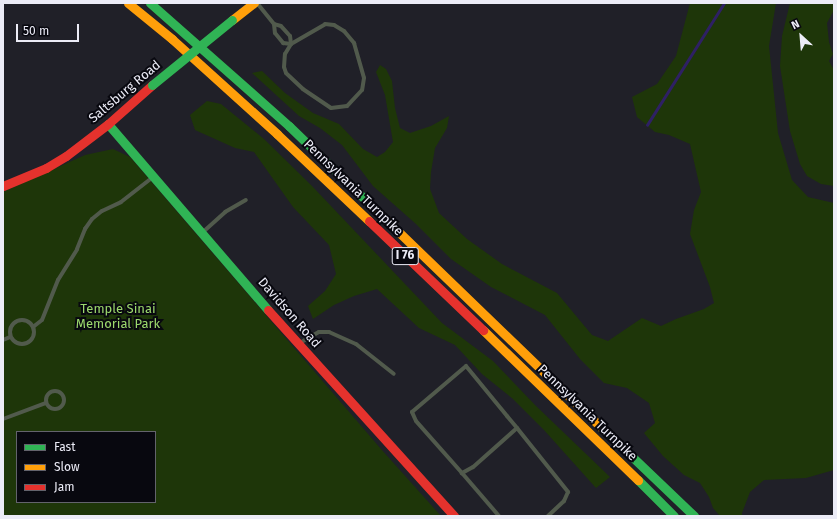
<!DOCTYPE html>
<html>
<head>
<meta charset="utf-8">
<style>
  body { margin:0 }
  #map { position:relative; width:837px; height:519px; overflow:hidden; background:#202028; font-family:"Fira Sans",sans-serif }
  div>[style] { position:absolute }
  .green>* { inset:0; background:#1e3609 }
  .stream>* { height:2.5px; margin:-1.25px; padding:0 1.25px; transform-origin:1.25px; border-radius:1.25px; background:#2e2064 }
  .lane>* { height:4px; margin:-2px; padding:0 2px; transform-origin:2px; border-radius:2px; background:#515a4c }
  .lane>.ring { margin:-2px; padding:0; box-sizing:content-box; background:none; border:4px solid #515a4c; border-radius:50% }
  .fast>* { height:9px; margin:-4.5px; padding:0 4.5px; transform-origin:4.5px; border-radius:4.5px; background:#30b455 }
  .slow>* { height:9px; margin:-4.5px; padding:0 4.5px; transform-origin:4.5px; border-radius:4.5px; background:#ff9f0a }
  .jam>* { height:9px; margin:-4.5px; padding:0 4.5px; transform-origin:4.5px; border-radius:4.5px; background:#e5322d }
  .fast-bridge>* { height:9px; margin:-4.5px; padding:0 4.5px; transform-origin:4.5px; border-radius:4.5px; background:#30b455 }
  span { translate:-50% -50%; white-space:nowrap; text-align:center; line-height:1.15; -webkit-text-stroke:4px #08080f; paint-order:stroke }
  .shield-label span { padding:1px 3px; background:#08080f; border:1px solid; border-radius:3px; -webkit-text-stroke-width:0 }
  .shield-label { font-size:12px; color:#ececf7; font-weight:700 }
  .street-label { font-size:13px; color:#ececf7 }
  .park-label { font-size:13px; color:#9cd96d }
  .frame { position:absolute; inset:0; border:4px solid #ececf7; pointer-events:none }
  .legend { position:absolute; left:16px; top:431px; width:140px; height:72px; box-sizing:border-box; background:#08080f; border:1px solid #63636c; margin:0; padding:5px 7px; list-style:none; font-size:12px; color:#ececf7 }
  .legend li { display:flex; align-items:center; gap:8px; height:20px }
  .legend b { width:20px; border:1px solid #63636c }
  .north { position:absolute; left:781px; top:16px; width:40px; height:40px; -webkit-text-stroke:3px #08080f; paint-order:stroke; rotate:334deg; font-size:11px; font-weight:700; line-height:16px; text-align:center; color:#ececf7 }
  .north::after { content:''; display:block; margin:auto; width:14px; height:18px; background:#ececf7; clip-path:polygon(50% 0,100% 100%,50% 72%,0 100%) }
  .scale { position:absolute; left:16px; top:24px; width:63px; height:18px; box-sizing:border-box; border:2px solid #ececf7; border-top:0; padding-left:5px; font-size:12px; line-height:14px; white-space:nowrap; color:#ececf7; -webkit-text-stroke:3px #08080f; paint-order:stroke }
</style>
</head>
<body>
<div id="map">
  <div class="green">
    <i style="clip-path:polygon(690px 3px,776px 3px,769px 46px,778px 133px,792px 180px,808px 197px,834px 203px,834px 470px,806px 478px,764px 480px,750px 492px,742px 513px,742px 516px,720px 516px,713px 508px,709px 497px,700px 483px,684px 475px,663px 456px,644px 433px,655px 423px,649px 403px,627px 388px,604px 383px,580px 359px,545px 315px,491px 287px,451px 259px,416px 224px,373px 186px,342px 145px,320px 128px,299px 116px,252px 73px,262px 71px,285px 93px,313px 113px,339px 124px,363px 149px,377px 157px,385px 152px,393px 142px,385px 95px,376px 72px,380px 65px,386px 69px,392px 81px,395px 108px,400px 128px,410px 133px,431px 126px,449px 116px,447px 128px,435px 148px,431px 172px,430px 189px,439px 213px,467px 239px,502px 264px,557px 293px,592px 335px,608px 341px,642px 318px,661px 326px,676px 319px,704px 309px,714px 303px,710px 287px,690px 234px,694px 210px,701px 192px,690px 144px,669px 135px,655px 132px,637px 117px,632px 97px,657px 84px,676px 56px)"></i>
    <i style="clip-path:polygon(790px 3px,834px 3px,834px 10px,827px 23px,829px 42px,833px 54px,829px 61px,834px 70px,834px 186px,821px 184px,807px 176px,800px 164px,790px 131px,780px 66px,782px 36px)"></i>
    <i style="clip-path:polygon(207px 101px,221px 104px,264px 139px,312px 186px,442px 323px,493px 361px,535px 405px,610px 477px,596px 488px,544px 430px,513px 399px,482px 374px,455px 345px,419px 328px,377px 289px,354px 296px,334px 305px,313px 319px,308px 306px,325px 291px,336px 274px,329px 245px,293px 207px,254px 152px,235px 148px,195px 130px,190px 115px)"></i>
    <i style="clip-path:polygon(evenodd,113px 149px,130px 157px,381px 449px,441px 516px,3px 516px,3px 192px,85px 155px,113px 149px,17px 432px,155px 432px,155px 502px,17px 502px,17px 432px)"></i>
  </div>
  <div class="stream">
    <i style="left:647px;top:125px;width:144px;rotate:-57.7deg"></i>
  </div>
  <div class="lane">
    <i style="left:257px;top:3px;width:27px;rotate:51deg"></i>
    <i style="left:274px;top:24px;width:9px;rotate:84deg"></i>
    <i style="left:275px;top:33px;width:13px;rotate:51deg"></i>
    <i style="left:283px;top:43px;width:8px;rotate:7deg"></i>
    <i style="left:291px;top:44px;width:39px;rotate:-30deg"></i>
    <i style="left:325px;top:24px;width:9px;rotate:6deg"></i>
    <i style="left:334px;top:25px;width:12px;rotate:31deg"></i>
    <i style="left:344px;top:31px;width:16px;rotate:50deg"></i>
    <i style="left:354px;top:43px;width:36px;rotate:74deg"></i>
    <i style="left:364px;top:78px;width:12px;rotate:99deg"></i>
    <i style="left:362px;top:90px;width:22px;rotate:133deg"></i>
    <i style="left:347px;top:106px;width:16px;rotate:173deg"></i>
    <i style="left:331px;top:108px;width:34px;rotate:-146deg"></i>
    <i style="left:303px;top:89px;width:23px;rotate:-137deg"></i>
    <i style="left:286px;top:73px;width:6px;rotate:-108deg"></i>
    <i style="left:284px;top:67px;width:13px;rotate:-86deg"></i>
    <i style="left:285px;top:54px;width:12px;rotate:-59deg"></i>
    <i style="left:291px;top:44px;width:8px;rotate:-97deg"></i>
    <i style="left:290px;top:36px;width:13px;rotate:-132deg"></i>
    <i style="left:281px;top:26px;width:7px;rotate:-164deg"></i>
    <i style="left:203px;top:232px;width:30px;rotate:-42deg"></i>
    <i style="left:225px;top:212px;width:24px;rotate:-30deg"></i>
    <i class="ring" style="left:10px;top:320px;width:20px;height:20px"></i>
    <i style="left:33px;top:327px;width:11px;rotate:-38deg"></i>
    <i style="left:42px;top:320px;width:43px;rotate:-68.2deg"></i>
    <i style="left:58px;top:280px;width:36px;rotate:-58deg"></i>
    <i style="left:77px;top:249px;width:22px;rotate:-68deg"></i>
    <i style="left:85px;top:229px;width:12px;rotate:-55deg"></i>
    <i style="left:92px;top:219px;width:13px;rotate:-39deg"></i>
    <i style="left:102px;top:211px;width:21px;rotate:-25deg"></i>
    <i style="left:121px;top:202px;width:39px;rotate:-38deg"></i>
    <i style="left:3px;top:340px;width:8px;rotate:-23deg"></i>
    <i style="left:298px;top:344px;width:24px;rotate:-30deg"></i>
    <i style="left:319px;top:332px;width:10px"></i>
    <i style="left:329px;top:332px;width:30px;rotate:24deg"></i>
    <i style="left:356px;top:344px;width:48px;rotate:38.3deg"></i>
    <i class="ring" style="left:46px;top:391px;width:14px;height:14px"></i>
    <i style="left:3px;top:419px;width:46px;rotate:-20.4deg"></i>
    <i style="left:517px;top:428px;width:59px;rotate:138.4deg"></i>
    <i style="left:473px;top:467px;width:13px;rotate:151deg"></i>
    <i style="left:462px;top:473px;width:69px;rotate:-131.5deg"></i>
    <i style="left:416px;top:421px;width:10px;rotate:-114deg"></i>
    <i style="left:412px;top:412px;width:71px;rotate:-40.4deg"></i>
    <i style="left:466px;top:366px;width:65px;rotate:50.6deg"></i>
    <i style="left:507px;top:416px;width:16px;rotate:50deg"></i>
    <i style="left:517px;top:428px;width:82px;rotate:51.4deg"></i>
    <i style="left:568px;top:492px;width:10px;rotate:114deg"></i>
    <i style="left:564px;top:501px;width:22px;rotate:137deg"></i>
    <i style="left:462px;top:473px;width:57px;rotate:49.3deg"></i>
  </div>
  <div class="fast">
    <i style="left:150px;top:3px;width:186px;rotate:41.5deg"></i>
    <i style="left:289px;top:126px;width:124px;rotate:44deg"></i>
    <i style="left:108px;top:124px;width:245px;rotate:49.3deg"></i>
    <i style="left:601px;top:427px;width:129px;rotate:43.7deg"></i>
    <i style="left:638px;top:480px;width:51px;rotate:45deg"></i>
  </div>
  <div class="slow">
    <i style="left:128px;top:3px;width:57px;rotate:39.3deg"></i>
    <i style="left:172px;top:39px;width:142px;rotate:42.1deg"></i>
    <i style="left:277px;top:134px;width:127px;rotate:43.4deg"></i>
    <i style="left:232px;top:20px;width:28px;rotate:-38deg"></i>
    <i style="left:378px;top:212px;width:310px;rotate:44deg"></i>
    <i style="left:483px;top:330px;width:216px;rotate:44.1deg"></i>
  </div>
  <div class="jam">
    <i style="left:3px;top:186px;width:47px;rotate:-22.7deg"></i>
    <i style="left:46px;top:168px;width:23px;rotate:-31deg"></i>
    <i style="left:66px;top:156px;width:53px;rotate:-37.3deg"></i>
    <i style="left:108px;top:124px;width:59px;rotate:-41.6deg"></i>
    <i style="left:369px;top:221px;width:158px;rotate:43.7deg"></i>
    <i style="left:268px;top:310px;width:278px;rotate:47.9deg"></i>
  </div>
  <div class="fast-bridge">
    <i style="left:152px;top:85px;width:103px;rotate:-39.1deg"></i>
  </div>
  <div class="shield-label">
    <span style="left:405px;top:256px">I 76</span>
  </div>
  <div class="street-label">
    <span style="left:125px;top:92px;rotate:-40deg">Saltsburg Road</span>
    <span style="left:353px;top:188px;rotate:44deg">Pennsylvania Turnpike</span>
    <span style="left:289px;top:313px;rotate:49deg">Davidson Road</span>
    <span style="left:587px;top:413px;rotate:44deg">Pennsylvania Turnpike</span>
  </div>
  <div class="park-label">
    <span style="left:118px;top:317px">Temple Sinai<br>Memorial Park</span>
  </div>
  <div class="frame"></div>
  <ul class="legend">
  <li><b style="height:5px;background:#30b455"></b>Fast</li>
  <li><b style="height:5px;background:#ff9f0a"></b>Slow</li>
  <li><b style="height:5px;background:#e5322d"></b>Jam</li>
  </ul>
  <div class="north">N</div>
  <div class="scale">50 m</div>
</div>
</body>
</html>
